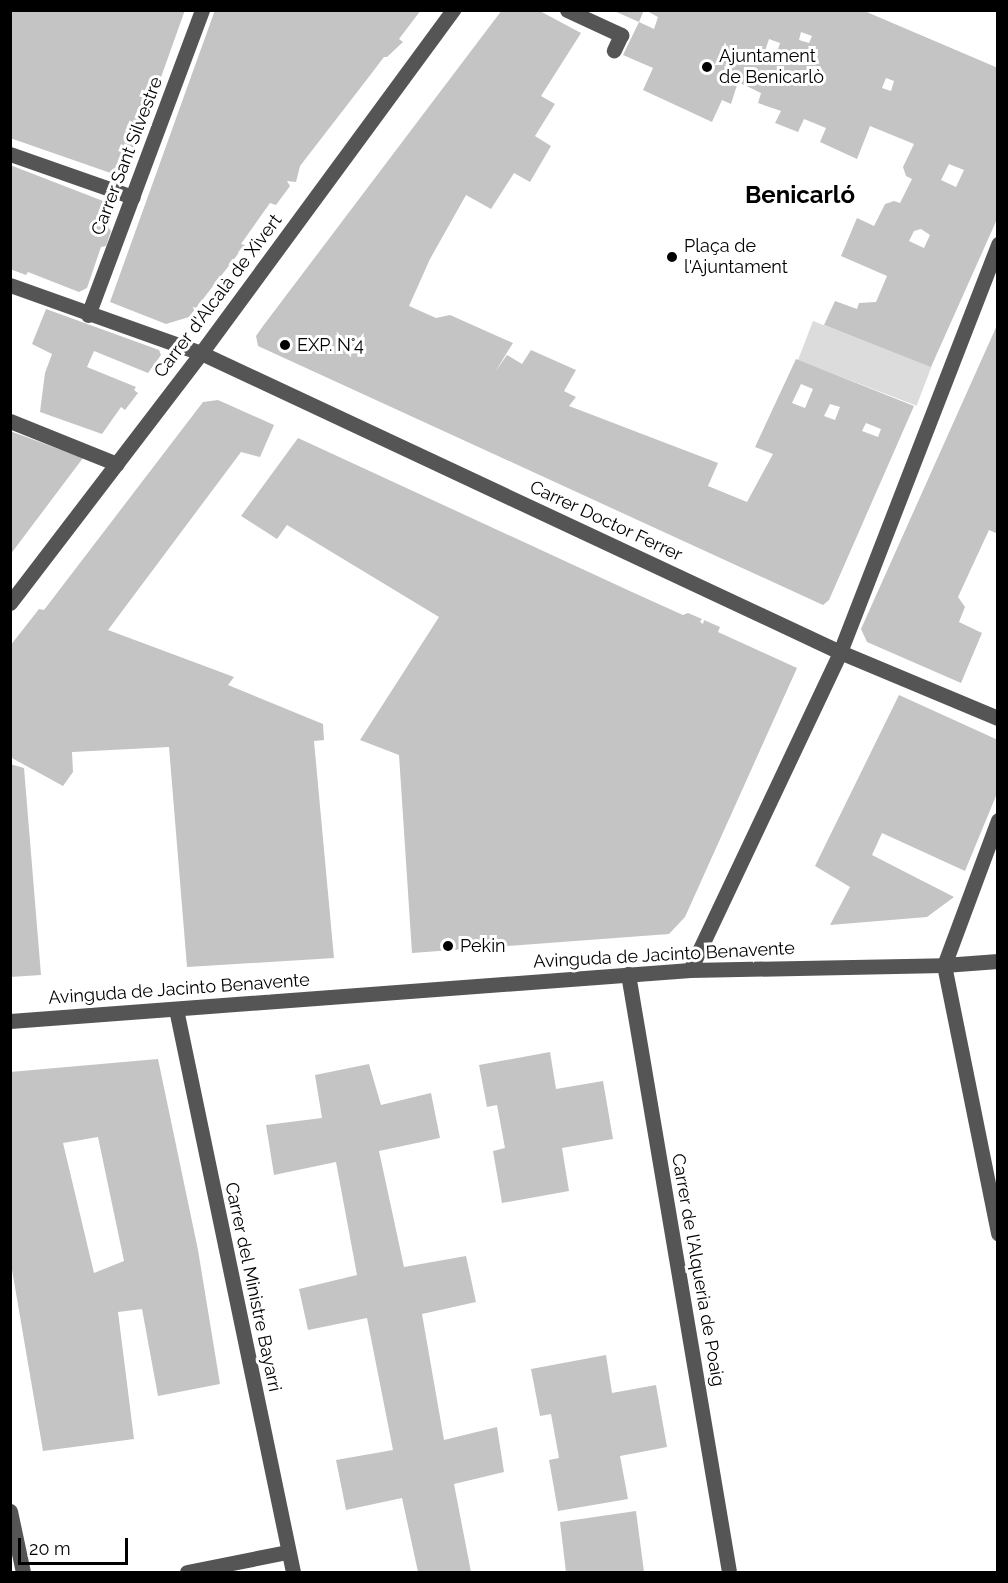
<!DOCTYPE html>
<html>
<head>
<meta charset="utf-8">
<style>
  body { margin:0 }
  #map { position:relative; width:1008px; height:1583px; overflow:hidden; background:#fff; font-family:Raleway,sans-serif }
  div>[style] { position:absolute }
  .green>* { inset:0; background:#dcdcdc; transform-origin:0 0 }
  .building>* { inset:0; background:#c4c4c4 }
  .minor>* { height:15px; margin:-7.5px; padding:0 7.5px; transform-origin:7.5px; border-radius:7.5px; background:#555 }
  .dots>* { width:16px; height:16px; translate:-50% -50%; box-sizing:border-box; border:3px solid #fff; border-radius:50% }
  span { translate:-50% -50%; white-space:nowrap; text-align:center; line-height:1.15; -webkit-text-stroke:6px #fff; paint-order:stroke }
  .poi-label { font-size:18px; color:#000 }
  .left { translate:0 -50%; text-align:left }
  .street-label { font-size:18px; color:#000 }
  .district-label { font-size:24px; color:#000; font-weight:700 }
  .frame { position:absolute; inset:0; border:12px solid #000; pointer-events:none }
  .scale { position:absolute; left:18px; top:1538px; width:110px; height:27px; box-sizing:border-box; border:3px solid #000; border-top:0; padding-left:8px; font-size:18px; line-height:21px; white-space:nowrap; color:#000; -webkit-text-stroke:4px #fff; paint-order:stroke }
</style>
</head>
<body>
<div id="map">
  <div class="green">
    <i style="left:813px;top:321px;width:127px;height:42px;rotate:21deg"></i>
  </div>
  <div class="building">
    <i style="clip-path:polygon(10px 10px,185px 10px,125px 178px,10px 138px)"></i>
    <i style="clip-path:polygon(215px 10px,421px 10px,399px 39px,403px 42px,387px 57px,384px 57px,368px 78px,300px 166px,296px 182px,287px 181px,290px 186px,276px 205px,270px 203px,241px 244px,245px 245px,189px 317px,166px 324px,110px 302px)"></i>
    <i style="clip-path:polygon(evenodd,502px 10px,538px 10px,581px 33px,541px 96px,555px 104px,535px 136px,551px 146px,530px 182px,514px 173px,491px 209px,466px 195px,430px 259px,409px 306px,436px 318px,450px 315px,513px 343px,495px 372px,507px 355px,522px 364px,531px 350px,576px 370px,564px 391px,576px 397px,569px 406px,718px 463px,708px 486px,747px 502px,773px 454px,755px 447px,796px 359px,914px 406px,829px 600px,823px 605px,258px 346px,256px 336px,263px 326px,502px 10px,801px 384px,813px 389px,805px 408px,792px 403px,801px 384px,502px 10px,830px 404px,840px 407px,835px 420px,824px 416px,830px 404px,502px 10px,866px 423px,881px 429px,878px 437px,862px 431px,866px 423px)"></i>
    <i style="clip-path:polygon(612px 10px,644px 10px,639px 22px)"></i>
    <i style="clip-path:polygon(evenodd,645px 10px,862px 10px,998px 68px,998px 217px,931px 367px,824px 325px,835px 301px,857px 309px,859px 303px,876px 302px,887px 276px,841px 256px,857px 218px,874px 226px,885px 204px,894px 201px,900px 203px,912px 179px,906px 176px,903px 167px,914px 144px,870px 126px,857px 159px,820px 142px,826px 128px,804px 119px,798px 132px,775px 123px,781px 111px,758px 103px,761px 93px,738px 82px,731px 104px,722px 100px,712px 122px,643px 90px,653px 68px,623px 55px,639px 22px,654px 29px,658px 17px,645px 10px,801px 32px,812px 36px,809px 43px,799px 40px,801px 32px,645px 10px,769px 39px,780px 43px,776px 55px,765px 51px,769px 39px,645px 10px,793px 51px,802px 54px,798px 64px,790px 61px,793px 51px,645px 10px,815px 70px,823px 72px,819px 82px,812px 79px,815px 70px,645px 10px,886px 78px,894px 81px,891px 91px,882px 88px,886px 78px,645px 10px,949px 164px,964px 170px,956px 187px,941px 180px,949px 164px,645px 10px,921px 229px,930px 235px,924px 248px,909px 241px,914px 231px,921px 229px)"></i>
    <i style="clip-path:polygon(10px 165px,116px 206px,108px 227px,111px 231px,106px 246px,101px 247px,87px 288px,79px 292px,28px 272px,26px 275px,10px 269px)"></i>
    <i style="clip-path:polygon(46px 309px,159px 350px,161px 355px,148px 373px,94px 351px,87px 367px,136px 387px,134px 390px,138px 393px,125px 410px,121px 407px,102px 434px,40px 412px,45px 373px,52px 354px,32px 344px)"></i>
    <i style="clip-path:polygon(998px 323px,998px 534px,989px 530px,958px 597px,965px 607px,959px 622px,982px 633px,961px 683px,867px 642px,861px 629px)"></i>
    <i style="clip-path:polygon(218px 400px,274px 425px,260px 457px,241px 452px,108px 630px,234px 677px,228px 685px,323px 724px,324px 740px,314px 741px,334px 958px,187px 967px,169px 747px,72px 752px,73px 772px,63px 786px,10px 757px,10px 646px,39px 609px,44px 610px,203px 402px)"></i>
    <i style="clip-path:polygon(10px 431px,83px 458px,10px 555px)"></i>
    <i style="clip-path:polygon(298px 438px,632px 592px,683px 615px,688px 613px,702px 619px,700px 622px,703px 624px,704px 620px,720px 627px,718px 632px,797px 668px,685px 917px,669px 934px,412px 953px,399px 755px,360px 740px,439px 617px,287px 525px,277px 539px,241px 516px)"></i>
    <i style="clip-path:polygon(899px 695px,998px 740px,998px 791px,965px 871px,882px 833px,872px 855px,954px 897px,927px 917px,830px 925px,850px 887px,815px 866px)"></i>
    <i style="clip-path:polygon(10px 764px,24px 768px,41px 975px,10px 977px)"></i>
    <i style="clip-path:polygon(550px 1052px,556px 1089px,603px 1081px,613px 1139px,562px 1148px,569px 1191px,502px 1203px,493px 1151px,505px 1148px,497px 1105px,487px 1107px,479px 1065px)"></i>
    <i style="clip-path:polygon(evenodd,158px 1059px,198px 1250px,220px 1384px,158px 1396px,142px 1309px,118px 1312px,134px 1439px,43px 1451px,10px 1258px,10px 1072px,158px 1059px,98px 1137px,124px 1261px,94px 1273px,63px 1143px,98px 1137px)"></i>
    <i style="clip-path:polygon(369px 1064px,381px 1105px,431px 1093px,440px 1138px,379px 1151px,404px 1267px,466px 1256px,476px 1302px,422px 1314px,444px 1440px,497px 1427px,504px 1472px,454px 1484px,471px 1572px,418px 1572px,402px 1498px,346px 1510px,336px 1460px,393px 1450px,367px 1318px,308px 1330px,299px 1289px,357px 1275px,336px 1162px,274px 1175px,266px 1125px,322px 1118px,315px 1075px)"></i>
    <i style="clip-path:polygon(606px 1355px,612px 1393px,656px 1385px,667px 1447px,620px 1456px,628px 1499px,558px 1511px,549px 1460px,559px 1458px,551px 1414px,540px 1416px,531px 1369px)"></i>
    <i style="clip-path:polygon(636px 1511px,644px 1572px,566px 1572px,560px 1522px)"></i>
  </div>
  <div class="minor">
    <i style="left:567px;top:10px;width:60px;rotate:24.8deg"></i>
    <i style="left:621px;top:35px;width:17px;rotate:115deg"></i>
    <i style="left:10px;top:154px;width:130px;rotate:19.3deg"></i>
    <i style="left:10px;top:285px;width:203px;rotate:19.6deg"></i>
    <i style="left:201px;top:353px;width:705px;rotate:25.08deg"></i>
    <i style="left:840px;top:652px;width:171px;rotate:22.7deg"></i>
    <i style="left:88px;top:315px;width:326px;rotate:-69.5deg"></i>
    <i style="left:10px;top:421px;width:115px;rotate:21.9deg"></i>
    <i style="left:10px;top:603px;width:315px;rotate:-52.6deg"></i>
    <i style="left:201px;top:353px;width:426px;rotate:-53.7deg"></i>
    <i style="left:998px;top:820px;width:155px;rotate:110.4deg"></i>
    <i style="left:944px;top:965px;width:274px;rotate:78.6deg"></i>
    <i style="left:690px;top:970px;width:352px;rotate:-64.7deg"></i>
    <i style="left:840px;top:652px;width:438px;rotate:-68.8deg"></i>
    <i style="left:628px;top:974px;width:606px;rotate:80.41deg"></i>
    <i style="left:176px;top:1009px;width:575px;rotate:78.26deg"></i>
    <i style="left:10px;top:1021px;width:682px;rotate:-4.29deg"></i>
    <i style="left:690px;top:970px;width:254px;rotate:-1.1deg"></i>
    <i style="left:944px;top:965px;width:54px;rotate:-4.2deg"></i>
    <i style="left:10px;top:1511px;width:62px;rotate:78deg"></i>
    <i style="left:187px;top:1572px;width:102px;rotate:-11.3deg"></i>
  </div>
  <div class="dots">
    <i style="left:707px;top:67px;background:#000"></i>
    <i style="left:672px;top:257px;background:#000"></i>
    <i style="left:285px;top:345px;background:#000"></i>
    <i style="left:448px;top:946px;background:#000"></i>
  </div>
  <div class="poi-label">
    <span class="left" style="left:719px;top:67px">Ajuntament<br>de Benicarlò</span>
    <span class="left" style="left:684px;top:257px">Plaça de<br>l'Ajuntament</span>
    <span class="left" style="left:297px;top:345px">EXP. N°4</span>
    <span class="left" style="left:460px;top:946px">Pekin</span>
  </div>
  <div class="street-label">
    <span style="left:127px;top:156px;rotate:-69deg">Carrer Sant Silvestre</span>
    <span style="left:218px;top:296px;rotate:-53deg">Carrer d'Alcalà de Xivert</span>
    <span style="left:606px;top:521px;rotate:25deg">Carrer Doctor Ferrer</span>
    <span style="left:664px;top:955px;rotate:-3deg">Avinguda de Jacinto Benavente</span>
    <span style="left:179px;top:989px;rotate:-4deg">Avinguda de Jacinto Benavente</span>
    <span style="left:698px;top:1270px;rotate:80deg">Carrer de l'Alqueria de Poaig</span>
    <span style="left:253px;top:1287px;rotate:78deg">Carrer del Ministre Bayarri</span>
  </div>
  <div class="district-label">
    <span style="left:800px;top:195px">Benicarló</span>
  </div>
  <div class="frame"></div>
  <div class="scale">20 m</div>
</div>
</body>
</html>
